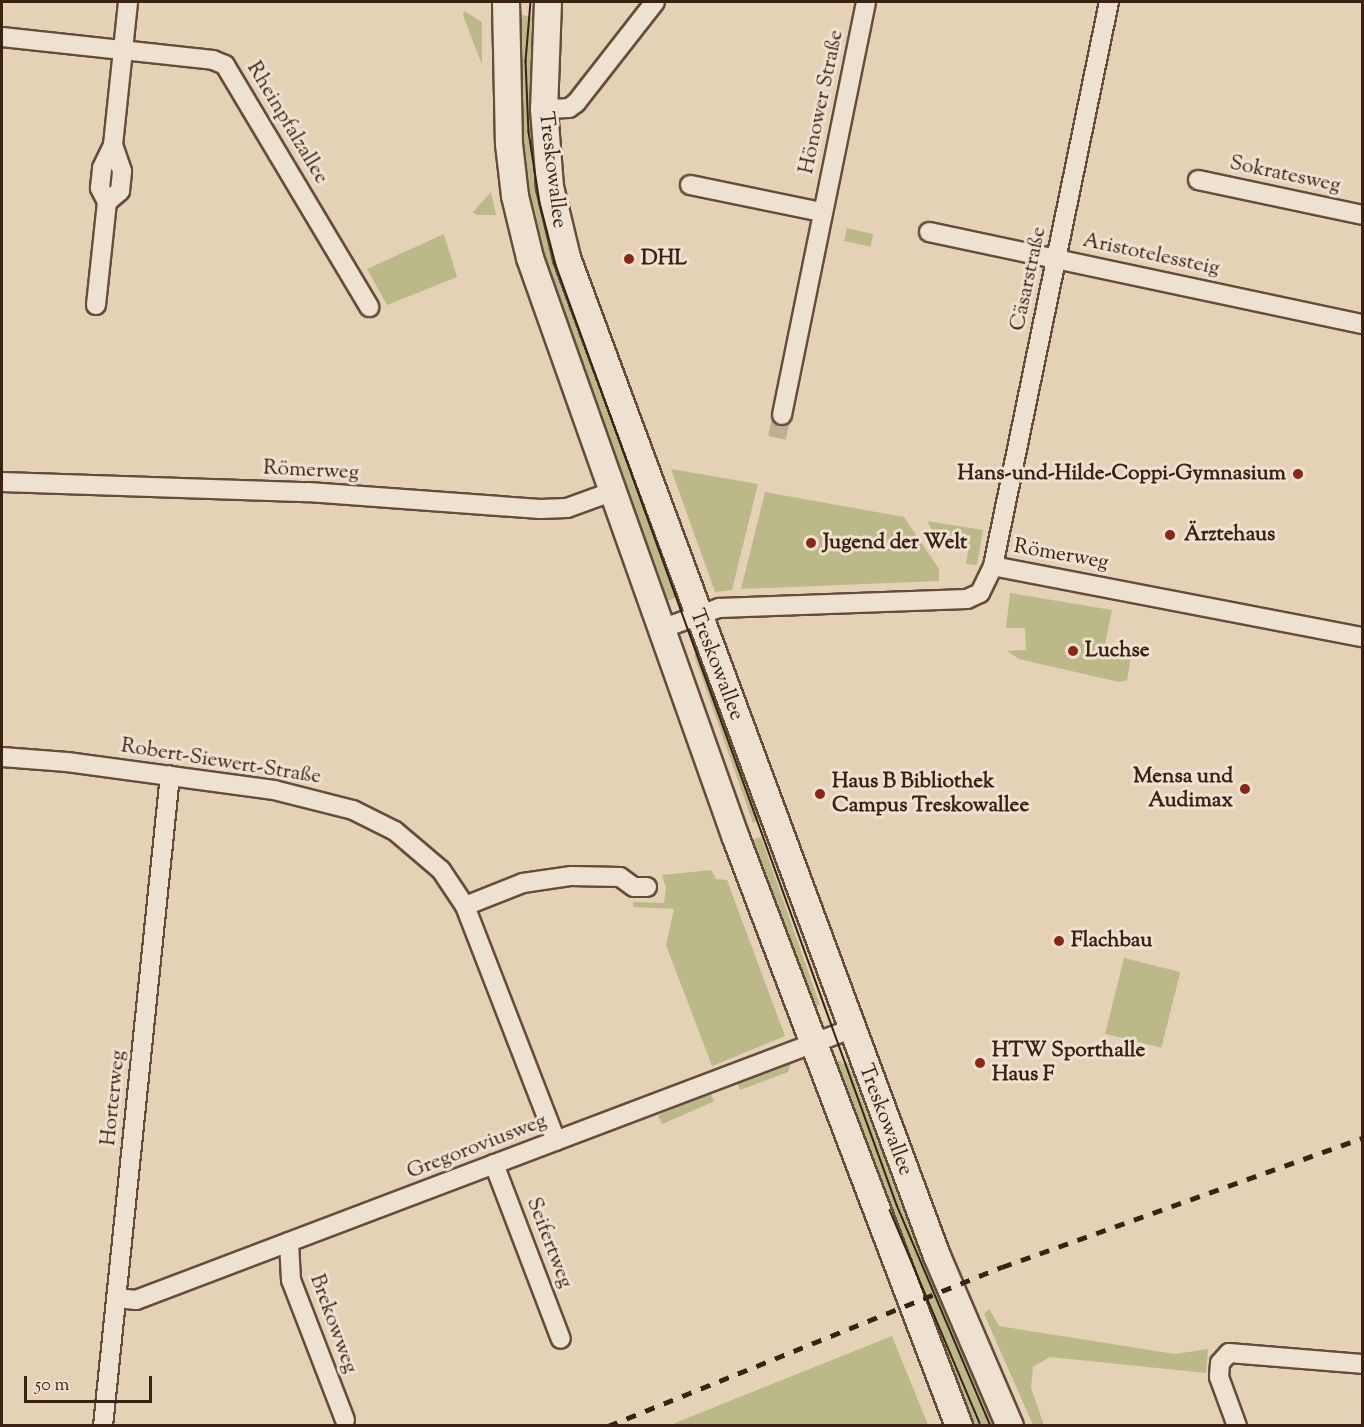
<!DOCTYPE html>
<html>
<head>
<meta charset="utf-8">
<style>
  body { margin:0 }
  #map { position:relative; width:1364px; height:1427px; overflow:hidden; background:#e5d1b6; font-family:"Sorts Mill Goudy",serif }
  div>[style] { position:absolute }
  .green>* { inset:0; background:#bcb989; transform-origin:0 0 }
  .street-tunnel>* { height:18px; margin-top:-9px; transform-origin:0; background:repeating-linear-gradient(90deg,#c3ae95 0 18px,transparent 0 27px) }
  .roads { filter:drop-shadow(2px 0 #664d3b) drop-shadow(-2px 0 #664d3b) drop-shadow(0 2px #664d3b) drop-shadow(0 -2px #664d3b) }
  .street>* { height:18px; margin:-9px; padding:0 9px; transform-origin:9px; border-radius:9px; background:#eee1d0 }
  .secondary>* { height:26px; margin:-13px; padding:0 13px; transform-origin:13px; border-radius:13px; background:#eee1d0 }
  .tram>* { height:1.5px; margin:-0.75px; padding:0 0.75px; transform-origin:0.75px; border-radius:0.75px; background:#3b2112 }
  .rail>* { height:4.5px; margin-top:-2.25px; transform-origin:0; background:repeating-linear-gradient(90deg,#3b2112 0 10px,transparent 0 20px) }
  .dots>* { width:16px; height:16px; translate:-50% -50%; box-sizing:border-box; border:3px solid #eee1d0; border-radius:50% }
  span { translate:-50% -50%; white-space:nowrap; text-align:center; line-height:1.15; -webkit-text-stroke:6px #eee1d0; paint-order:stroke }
  .street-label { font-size:21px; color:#3b2112 }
  .poi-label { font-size:21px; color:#3b2112; font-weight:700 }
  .left { translate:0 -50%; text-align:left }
  .right { translate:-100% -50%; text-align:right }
  .frame { position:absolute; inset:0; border:3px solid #3b2112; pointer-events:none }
  .scale { position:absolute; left:24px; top:1376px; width:128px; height:27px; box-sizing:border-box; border:3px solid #3b2112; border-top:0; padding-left:8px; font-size:18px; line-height:21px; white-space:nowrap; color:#3b2112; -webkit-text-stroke:4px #eee1d0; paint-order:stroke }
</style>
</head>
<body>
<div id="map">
  <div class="green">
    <i style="clip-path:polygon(464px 11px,482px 22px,482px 65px,463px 15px)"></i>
    <i style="clip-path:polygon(517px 14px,532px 17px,530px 85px,533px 131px,682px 595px,667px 601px,554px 303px,521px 174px)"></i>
    <i style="clip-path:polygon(491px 192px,496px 215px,477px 215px,473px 212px)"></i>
    <i style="left:847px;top:228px;width:27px;height:13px;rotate:13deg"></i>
    <i style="clip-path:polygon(444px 234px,457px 277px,387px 305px,367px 269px)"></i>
    <i style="clip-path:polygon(671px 469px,758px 484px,732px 590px,715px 592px)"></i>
    <i style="clip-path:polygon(765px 492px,904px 517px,939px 569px,939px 581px,741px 589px)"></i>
    <i style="clip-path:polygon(927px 521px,983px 530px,977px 565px,966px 564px,969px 546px,938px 541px)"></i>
    <i style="clip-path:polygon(1010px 593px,1112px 610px,1105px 645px,1132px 651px,1127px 680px,1119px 682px,1019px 659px,1007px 651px,1026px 650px,1025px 628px,1006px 628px)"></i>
    <i style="clip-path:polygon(697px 653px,700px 659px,705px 657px,766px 814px,759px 816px,760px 820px,753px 823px,694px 655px)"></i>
    <i style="clip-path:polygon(761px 837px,820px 1005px,816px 1006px,814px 1001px,809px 1004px,746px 841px)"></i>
    <i style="clip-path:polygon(711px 870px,716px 879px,727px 880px,785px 1036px,712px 1066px,666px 945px,674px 909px,633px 907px,633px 902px,664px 903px,666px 888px,662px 875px)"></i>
    <i style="left:1124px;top:958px;width:58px;height:78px;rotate:14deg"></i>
    <i style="clip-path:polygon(841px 1060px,842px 1064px,848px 1062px,904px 1212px,1001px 1425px,974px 1425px,916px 1288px,831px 1063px)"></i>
    <i style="clip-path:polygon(791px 1063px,788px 1072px,740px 1090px,737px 1082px)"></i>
    <i style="left:710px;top:1092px;width:10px;height:57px;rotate:66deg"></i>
    <i style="clip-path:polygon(989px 1309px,999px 1326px,1175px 1354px,1208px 1349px,1206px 1373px,1050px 1357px,1033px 1367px,1031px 1388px,1044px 1425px,1033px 1425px,984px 1314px)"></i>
    <i style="clip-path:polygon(892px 1336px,928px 1425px,670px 1425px)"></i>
  </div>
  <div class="street-tunnel">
    <i style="left:777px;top:438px;width:24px;rotate:-78deg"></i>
  </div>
  <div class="roads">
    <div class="street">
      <i style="left:2px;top:37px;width:212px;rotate:6.2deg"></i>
      <i style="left:213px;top:60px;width:13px;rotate:23deg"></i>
      <i style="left:225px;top:65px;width:282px;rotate:59.2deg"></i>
      <i style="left:544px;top:109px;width:25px;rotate:-2deg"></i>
      <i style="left:569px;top:108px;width:9px;rotate:-36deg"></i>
      <i style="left:576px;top:103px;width:128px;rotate:-52deg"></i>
      <i style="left:1198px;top:180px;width:168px;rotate:12deg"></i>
      <i style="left:690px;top:185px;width:135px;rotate:11.6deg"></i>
      <i style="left:107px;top:202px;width:17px;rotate:-40deg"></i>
      <i style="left:120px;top:191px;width:20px;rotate:-84deg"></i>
      <i style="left:122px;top:171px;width:28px;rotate:-109deg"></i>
      <i style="left:929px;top:232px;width:443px;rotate:12deg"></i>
      <i style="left:96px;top:305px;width:104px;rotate:-83.9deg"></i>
      <i style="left:107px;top:202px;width:16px;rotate:-117deg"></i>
      <i style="left:100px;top:188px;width:20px;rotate:-84deg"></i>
      <i style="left:102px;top:168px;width:25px;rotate:-64deg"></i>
      <i style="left:113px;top:145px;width:144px;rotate:-84deg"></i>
      <i style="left:782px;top:415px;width:421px;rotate:-78.5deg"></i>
      <i style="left:2px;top:482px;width:306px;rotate:1.9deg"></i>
      <i style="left:308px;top:492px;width:233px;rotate:4.2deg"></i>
      <i style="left:540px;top:509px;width:27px;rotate:-2deg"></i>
      <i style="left:567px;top:508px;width:50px;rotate:-19.9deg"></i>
      <i style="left:993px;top:566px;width:376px;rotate:10.9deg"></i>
      <i style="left:661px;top:629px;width:62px;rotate:-19.9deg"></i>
      <i style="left:719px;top:608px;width:248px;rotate:-2.1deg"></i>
      <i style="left:967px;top:599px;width:14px;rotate:-25deg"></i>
      <i style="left:980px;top:593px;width:30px;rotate:-64deg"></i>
      <i style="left:993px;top:566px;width:576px;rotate:-78.38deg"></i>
      <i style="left:2px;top:757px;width:65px;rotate:4.4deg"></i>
      <i style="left:67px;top:762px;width:209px;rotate:7.7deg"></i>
      <i style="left:274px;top:790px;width:81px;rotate:14.2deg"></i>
      <i style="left:353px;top:810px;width:47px;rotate:26.6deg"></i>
      <i style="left:395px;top:831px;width:60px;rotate:40.3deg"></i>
      <i style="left:441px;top:870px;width:43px;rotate:56.3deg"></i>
      <i style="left:465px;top:906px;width:252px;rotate:68.8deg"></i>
      <i style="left:465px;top:906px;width:62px;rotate:-21.6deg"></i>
      <i style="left:523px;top:883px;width:49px;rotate:-8.3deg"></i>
      <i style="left:571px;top:876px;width:49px;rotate:1.2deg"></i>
      <i style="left:620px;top:877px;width:17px;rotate:36deg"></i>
      <i style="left:634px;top:887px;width:13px"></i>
      <i style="left:494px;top:1164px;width:187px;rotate:69.1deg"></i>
      <i style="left:289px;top:1242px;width:38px;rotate:87deg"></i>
      <i style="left:291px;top:1280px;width:150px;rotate:68.9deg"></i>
      <i style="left:117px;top:1298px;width:19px;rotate:6deg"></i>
      <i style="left:136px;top:1300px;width:765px;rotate:-20.76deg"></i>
      <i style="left:103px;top:1426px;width:654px;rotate:-84.12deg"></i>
      <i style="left:1237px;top:1426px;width:52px;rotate:-110.2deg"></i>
      <i style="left:1219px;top:1377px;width:14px;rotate:-86deg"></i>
      <i style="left:1220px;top:1363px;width:13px;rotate:-48deg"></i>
      <i style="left:1229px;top:1353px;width:133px;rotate:4.7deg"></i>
    </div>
    <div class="secondary">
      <i style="left:506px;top:2px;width:142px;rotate:88.8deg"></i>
      <i style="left:509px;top:144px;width:52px;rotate:83.4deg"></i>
      <i style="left:515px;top:196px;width:64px;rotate:76.4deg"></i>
      <i style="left:530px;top:258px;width:615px;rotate:70.45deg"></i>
      <i style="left:736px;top:838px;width:629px;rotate:69.23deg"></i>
      <i style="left:548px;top:2px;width:107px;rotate:92.1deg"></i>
      <i style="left:544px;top:109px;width:78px;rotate:85.6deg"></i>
      <i style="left:550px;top:187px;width:73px;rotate:76.5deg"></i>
      <i style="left:567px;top:258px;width:1064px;rotate:69.66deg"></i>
      <i style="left:937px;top:1256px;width:185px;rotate:66.8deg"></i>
    </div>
  </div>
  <div class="tram">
    <i style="left:531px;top:2px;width:59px;rotate:94.8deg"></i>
    <i style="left:526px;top:61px;width:71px;rotate:87.6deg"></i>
    <i style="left:529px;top:132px;width:72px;rotate:81.2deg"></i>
    <i style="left:540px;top:203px;width:64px;rotate:75.5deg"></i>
    <i style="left:556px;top:265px;width:1000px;rotate:70.06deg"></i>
    <i style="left:897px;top:1205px;width:240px;rotate:67deg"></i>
    <i style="left:890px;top:1210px;width:231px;rotate:67.1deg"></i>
  </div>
  <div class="rail">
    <i style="left:608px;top:1426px;width:425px;rotate:-22deg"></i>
    <i style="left:1002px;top:1267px;width:382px;rotate:-19.7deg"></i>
  </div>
  <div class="dots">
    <i style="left:629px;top:259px;background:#8f2418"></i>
    <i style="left:1298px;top:474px;background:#8f2418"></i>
    <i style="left:1170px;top:535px;background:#8f2418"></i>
    <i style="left:811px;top:543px;background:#8f2418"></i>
    <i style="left:1073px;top:651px;background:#8f2418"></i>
    <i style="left:1245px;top:789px;background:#8f2418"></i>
    <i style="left:820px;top:794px;background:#8f2418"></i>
    <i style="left:1059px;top:941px;background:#8f2418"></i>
    <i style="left:980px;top:1063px;background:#8f2418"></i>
  </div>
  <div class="street-label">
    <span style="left:822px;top:102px;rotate:-78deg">Hönower Straße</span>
    <span style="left:287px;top:123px;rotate:59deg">Rheinpfalzallee</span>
    <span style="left:552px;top:170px;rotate:83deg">Treskowallee</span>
    <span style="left:1285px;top:175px;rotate:12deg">Sokratesweg</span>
    <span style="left:1151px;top:255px;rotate:12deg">Aristotelessteig</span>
    <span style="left:1029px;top:279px;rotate:-78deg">Cäsarstraße</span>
    <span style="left:311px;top:471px;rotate:3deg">Römerweg</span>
    <span style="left:1061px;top:555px;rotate:10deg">Römerweg</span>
    <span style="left:716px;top:665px;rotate:69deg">Treskowallee</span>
    <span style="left:221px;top:762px;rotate:9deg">Robert-Siewert-Straße</span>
    <span style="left:114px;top:1098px;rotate:-84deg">Horterweg</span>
    <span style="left:885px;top:1120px;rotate:69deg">Treskowallee</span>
    <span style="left:477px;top:1147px;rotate:-21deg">Gregoroviusweg</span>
    <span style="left:549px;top:1243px;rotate:69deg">Seifertweg</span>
    <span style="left:333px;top:1324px;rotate:70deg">Brekowweg</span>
  </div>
  <div class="poi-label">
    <span class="left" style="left:641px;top:259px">DHL</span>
    <span class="right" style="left:1286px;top:474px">Hans-und-Hilde-Coppi-Gymnasium</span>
    <span class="left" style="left:1184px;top:535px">Ärztehaus</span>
    <span class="left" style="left:823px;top:543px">Jugend der Welt</span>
    <span class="left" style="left:1085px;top:651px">Luchse</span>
    <span class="right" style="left:1233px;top:789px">Mensa und<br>Audimax</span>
    <span class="left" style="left:832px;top:794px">Haus B Bibliothek<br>Campus Treskowallee</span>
    <span class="left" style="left:1071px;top:941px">Flachbau</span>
    <span class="left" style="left:992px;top:1063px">HTW Sporthalle<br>Haus F</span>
  </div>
  <div class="frame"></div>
  <div class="scale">50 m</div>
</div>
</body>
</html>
